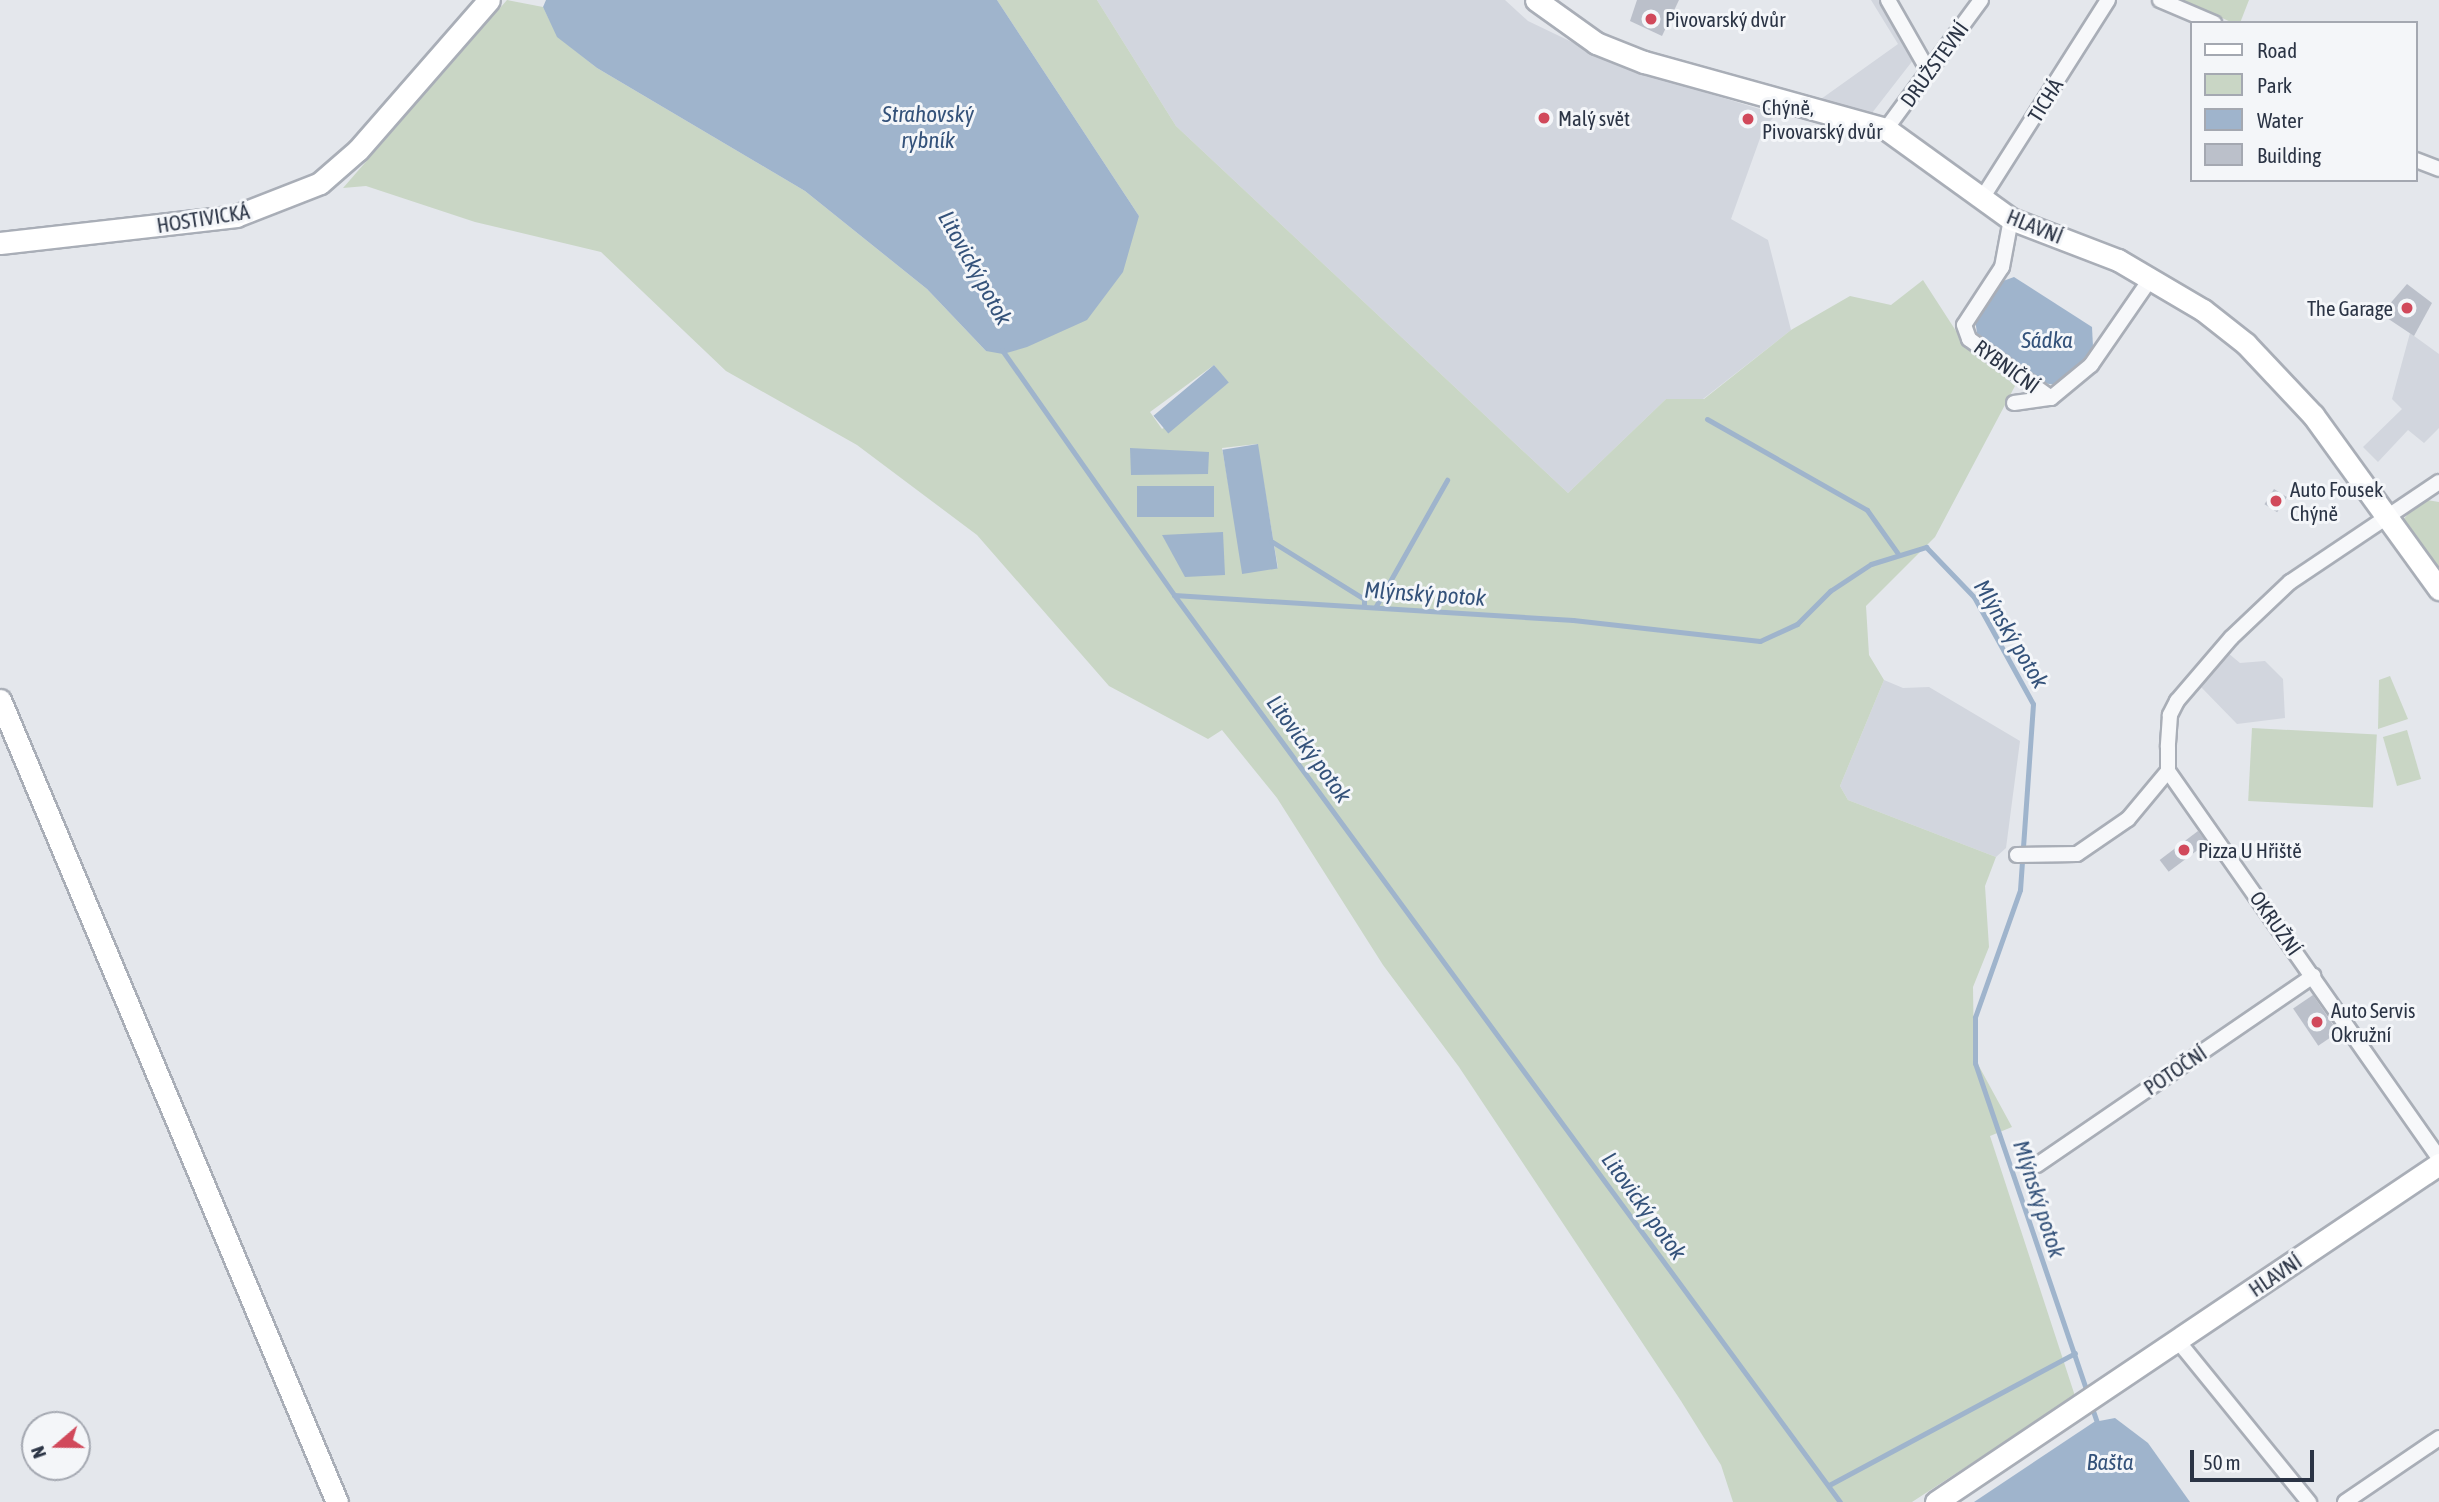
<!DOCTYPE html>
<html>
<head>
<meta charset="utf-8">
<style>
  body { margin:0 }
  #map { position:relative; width:2439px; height:1502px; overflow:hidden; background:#e4e7ec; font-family:"Asap Condensed",sans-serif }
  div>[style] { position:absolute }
  .built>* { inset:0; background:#d2d6de }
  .green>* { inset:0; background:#c9d6c5; transform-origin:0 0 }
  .water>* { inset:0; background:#9fb4cc; transform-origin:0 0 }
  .stream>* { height:5px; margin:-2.5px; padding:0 2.5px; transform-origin:2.5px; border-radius:2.5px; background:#9fb4cc }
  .building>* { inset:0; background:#bbc0ca; transform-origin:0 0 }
  .roads { filter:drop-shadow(2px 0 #a9aeb7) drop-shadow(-2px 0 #a9aeb7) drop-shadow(0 2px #a9aeb7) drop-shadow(0 -2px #a9aeb7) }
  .street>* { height:14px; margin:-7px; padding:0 7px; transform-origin:7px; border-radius:7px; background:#f7f8fa }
  .secondary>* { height:21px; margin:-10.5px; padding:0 10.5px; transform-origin:10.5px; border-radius:10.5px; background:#fff }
  .dots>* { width:19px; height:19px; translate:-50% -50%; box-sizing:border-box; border:4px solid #f4f6f9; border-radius:50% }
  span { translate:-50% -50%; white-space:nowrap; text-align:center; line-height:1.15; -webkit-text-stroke:6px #f4f6f9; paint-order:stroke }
  .poi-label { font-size:21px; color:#2b3445 }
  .left { translate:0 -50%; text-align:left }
  .right { translate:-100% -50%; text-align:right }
  .street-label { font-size:21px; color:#2b3445 }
  .water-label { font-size:23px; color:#34527a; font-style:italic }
  .legend { position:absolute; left:2190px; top:21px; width:228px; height:161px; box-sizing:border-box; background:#f4f6f9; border:2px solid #a4a8b1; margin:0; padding:9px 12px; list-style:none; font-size:21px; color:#2b3445 }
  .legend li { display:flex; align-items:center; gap:14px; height:35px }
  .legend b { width:35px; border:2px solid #a4a8b1 }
  .north { position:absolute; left:21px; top:1411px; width:70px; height:70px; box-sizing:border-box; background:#f4f6f9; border:2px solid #a4a8b1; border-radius:50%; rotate:250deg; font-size:19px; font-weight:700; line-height:28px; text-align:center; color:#2b3445 }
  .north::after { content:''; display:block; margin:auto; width:24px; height:32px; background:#d1495b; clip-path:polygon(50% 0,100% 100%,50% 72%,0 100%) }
  .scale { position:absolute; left:2190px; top:1450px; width:124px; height:32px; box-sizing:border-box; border:4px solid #2b3445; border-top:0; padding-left:9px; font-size:21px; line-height:24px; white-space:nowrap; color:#2b3445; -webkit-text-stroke:5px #f4f6f9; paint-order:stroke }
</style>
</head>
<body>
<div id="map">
  <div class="built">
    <i style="clip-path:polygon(1097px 0,1505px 0,1528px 21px,1628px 69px,1776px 114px,1763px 130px,1731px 219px,1768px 240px,1791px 330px,1703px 399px,1666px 399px,1568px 493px,1176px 126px)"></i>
    <i style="clip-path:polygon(1871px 0,1897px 0,1924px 46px,1872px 113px,1814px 104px,1898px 44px)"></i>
    <i style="clip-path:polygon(2410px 333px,2439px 354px,2439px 428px,2424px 443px,2408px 430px,2378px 462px,2363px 447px,2402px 409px,2392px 399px)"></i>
    <i style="clip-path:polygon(2228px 653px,2240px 663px,2265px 661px,2283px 679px,2285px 718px,2237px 724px,2201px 687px)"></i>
    <i style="clip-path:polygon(1884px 680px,1903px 688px,1929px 687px,2020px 741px,2006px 848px,1996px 857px,1848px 800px,1840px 786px)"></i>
  </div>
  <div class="green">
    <i style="clip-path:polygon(evenodd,507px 0,543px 7px,558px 37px,597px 68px,805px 191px,927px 289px,986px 351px,1139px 216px,997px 0,1097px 0,1176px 126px,1568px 493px,1666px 399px,1704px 399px,1791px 330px,1850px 296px,1891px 305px,1923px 280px,1956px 331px,2015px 386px,1935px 537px,1866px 606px,1869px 655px,1884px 680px,1840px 786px,1848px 800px,1996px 857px,1985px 886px,1989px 947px,1973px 987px,1974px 1057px,2012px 1127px,1990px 1136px,2075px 1396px,1912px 1502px,1733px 1502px,1721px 1465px,1681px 1401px,1459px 1067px,1383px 965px,1277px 798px,1222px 730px,1208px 739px,1109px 686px,977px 535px,857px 445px,726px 371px,601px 252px,475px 222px,366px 186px,343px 188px,507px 0,1214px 365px,1228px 383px,1162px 429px,1150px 412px,1214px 365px,507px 0,1257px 444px,1278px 568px,1244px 572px,1222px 448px,1257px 444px)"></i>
    <i style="clip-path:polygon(2183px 0,2249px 0,2240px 23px,2233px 23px)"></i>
    <i style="clip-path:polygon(2421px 499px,2439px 502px,2439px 567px,2402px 521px)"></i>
    <i style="clip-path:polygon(2390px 676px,2408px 719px,2378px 729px,2379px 680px)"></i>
    <i style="left:2252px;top:728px;width:125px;height:73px;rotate:3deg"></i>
    <i style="left:2407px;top:730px;width:51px;height:25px;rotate:74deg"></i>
  </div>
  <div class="water">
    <i style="clip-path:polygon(546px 0,997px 0,1139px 216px,1123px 272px,1087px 320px,1027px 347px,1003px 354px,986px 351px,927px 289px,805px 191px,597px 68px,557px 37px,543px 7px)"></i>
    <i style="clip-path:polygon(2014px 277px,2092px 327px,2093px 347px,2070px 377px,2056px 385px,2043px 383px,1977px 333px,1975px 319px,2003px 281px)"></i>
    <i style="left:1214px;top:365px;width:23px;height:79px;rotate:50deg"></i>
    <i style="left:1258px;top:444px;width:126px;height:36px;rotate:81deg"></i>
    <i style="clip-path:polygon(1130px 448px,1209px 452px,1208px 474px,1131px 475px)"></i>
    <i style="left:1214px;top:486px;width:31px;height:77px;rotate:90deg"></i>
    <i style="clip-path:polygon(1223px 532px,1225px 575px,1185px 577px,1162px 535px)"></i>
    <i style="clip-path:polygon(2115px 1418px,2148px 1443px,2190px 1502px,1974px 1502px,2094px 1422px)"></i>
  </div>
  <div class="stream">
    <i style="left:1002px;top:350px;width:299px;rotate:54.9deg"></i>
    <i style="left:1174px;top:595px;width:1125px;rotate:53.71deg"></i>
    <i style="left:1707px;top:419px;width:184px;rotate:29.6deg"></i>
    <i style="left:1867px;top:510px;width:55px;rotate:54.6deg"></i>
    <i style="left:1271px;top:541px;width:110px;rotate:31.9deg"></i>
    <i style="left:1364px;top:599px;width:7px;rotate:90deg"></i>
    <i style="left:1174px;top:595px;width:400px;rotate:3.6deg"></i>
    <i style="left:1573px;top:620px;width:188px;rotate:6.4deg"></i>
    <i style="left:1760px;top:641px;width:41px;rotate:-24.7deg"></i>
    <i style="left:1797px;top:624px;width:47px;rotate:-45deg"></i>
    <i style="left:1830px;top:591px;width:49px;rotate:-33.4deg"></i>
    <i style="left:1871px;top:564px;width:58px;rotate:-17.2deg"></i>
    <i style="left:1926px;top:547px;width:69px;rotate:46.2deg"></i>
    <i style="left:1974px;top:597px;width:122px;rotate:61.1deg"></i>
    <i style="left:2033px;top:704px;width:186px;rotate:94deg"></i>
    <i style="left:2020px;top:890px;width:135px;rotate:109.5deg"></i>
    <i style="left:1975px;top:1017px;width:46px;rotate:90deg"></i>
    <i style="left:1975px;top:1063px;width:351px;rotate:71.2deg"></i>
    <i style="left:1376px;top:606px;width:145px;rotate:-60.6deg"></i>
    <i style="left:2091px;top:1405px;width:21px;rotate:71deg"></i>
    <i style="left:1829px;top:1485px;width:279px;rotate:-28.2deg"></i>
  </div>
  <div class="building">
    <i style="clip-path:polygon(1637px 0,1679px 0,1662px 36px,1630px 21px)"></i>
    <i style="clip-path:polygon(2407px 284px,2432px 303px,2414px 336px,2381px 314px)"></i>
    <i style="left:2274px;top:489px;width:15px;height:18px;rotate:32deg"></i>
    <i style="left:2198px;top:831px;width:15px;height:48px;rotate:53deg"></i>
    <i style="left:2313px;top:995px;width:45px;height:24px;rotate:56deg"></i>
  </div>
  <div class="roads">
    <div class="street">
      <i style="left:1888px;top:0;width:83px;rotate:60.3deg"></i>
      <i style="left:2160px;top:0;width:59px;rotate:23.1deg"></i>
      <i style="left:1886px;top:129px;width:160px;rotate:-53.6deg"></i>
      <i style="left:2416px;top:160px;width:25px;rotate:21deg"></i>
      <i style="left:1981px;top:200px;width:237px;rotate:-57.6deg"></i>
      <i style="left:2011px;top:219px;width:49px;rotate:100.6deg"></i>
      <i style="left:2002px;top:267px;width:69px;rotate:123.2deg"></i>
      <i style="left:1964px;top:325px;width:15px;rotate:70deg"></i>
      <i style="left:1969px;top:339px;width:101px;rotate:35.7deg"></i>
      <i style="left:2014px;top:403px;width:37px;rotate:-8deg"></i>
      <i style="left:2051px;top:398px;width:52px;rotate:-39.5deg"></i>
      <i style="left:2091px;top:365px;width:106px;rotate:-55.4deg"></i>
      <i style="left:2439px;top:482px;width:179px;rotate:146.1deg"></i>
      <i style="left:2290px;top:582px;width:81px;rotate:136.5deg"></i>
      <i style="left:2231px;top:638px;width:83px;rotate:130.6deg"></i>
      <i style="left:2177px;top:701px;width:16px;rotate:117deg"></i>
      <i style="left:2170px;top:715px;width:32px;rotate:94deg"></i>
      <i style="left:2168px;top:747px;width:24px;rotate:90deg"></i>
      <i style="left:2168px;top:771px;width:472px;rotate:55deg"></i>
      <i style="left:2017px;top:855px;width:60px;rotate:-1deg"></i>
      <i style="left:2077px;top:854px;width:62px;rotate:-34.5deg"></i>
      <i style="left:2128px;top:819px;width:62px;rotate:-50.2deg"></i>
      <i style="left:2037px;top:1165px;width:335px;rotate:-34.4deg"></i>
      <i style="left:2178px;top:1341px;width:208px;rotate:50.9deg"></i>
      <i style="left:2345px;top:1502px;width:114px;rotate:-34.2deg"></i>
    </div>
    <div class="secondary">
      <i style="left:1536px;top:0;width:74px;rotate:35.6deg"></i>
      <i style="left:1596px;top:43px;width:52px;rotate:21.6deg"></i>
      <i style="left:1644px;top:62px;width:251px;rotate:15.5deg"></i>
      <i style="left:1886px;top:129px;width:154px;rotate:35.8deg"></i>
      <i style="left:2011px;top:219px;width:115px;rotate:21deg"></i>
      <i style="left:2118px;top:260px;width:99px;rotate:30.5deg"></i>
      <i style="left:2203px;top:310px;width:55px;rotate:38.3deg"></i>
      <i style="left:2246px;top:344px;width:98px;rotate:46.7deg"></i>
      <i style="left:2313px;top:415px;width:215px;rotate:54.1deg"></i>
      <i style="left:0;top:243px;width:238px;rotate:-6.5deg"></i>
      <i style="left:236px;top:216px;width:90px;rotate:-21.4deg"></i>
      <i style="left:320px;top:183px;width:50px;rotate:-41deg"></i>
      <i style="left:358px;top:150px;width:199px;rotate:-48.9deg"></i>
      <i style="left:0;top:700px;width:870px;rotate:67.21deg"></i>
      <i style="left:1936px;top:1502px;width:606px;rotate:-33.9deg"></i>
    </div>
  </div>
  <div class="dots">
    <i style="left:1651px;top:19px;background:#d1495b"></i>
    <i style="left:1544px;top:118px;background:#d1495b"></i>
    <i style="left:1748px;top:119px;background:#d1495b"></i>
    <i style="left:2407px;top:308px;background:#d1495b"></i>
    <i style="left:2276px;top:501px;background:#d1495b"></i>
    <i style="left:2184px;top:850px;background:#d1495b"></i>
    <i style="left:2317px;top:1022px;background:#d1495b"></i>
  </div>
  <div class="poi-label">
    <span class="left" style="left:1665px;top:19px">Pivovarský dvůr</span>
    <span class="left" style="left:1762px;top:119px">Chýně,<br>Pivovarský dvůr</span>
    <span class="left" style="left:1558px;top:118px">Malý svět</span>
    <span class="right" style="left:2393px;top:308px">The Garage</span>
    <span class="left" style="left:2290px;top:501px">Auto Fousek<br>Chýně</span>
    <span class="left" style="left:2198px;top:850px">Pizza U Hřiště</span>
    <span class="left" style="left:2331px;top:1022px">Auto Servis<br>Okružní</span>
  </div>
  <div class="street-label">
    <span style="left:1934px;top:64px;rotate:-54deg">DRUŽSTEVNÍ</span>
    <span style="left:2045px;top:100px;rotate:-58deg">TICHÁ</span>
    <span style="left:203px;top:218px;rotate:-9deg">HOSTIVICKÁ</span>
    <span style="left:2035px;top:226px;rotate:22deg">HLAVNÍ</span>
    <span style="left:2007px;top:366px;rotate:36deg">RYBNIČNÍ</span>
    <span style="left:2276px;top:923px;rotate:55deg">OKRUŽNÍ</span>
    <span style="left:2175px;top:1070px;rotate:-34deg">POTOČNÍ</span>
    <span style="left:2275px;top:1275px;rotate:-34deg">HLAVNÍ</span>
  </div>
  <div class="water-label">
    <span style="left:928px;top:127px">Strahovský<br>rybník</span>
    <span style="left:975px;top:268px;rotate:61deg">Litovický potok</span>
    <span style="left:2047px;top:340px">Sádka</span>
    <span style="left:1425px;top:594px;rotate:4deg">Mlýnský potok</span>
    <span style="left:2011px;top:634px;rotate:59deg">Mlýnský potok</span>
    <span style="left:1309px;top:749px;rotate:54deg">Litovický potok</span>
    <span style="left:2039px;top:1199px;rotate:72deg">Mlýnský potok</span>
    <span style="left:1644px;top:1206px;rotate:54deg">Litovický potok</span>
    <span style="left:2110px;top:1462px">Bašta</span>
  </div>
  <ul class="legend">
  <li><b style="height:9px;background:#fff"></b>Road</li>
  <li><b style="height:19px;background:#c9d6c5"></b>Park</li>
  <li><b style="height:19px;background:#9fb4cc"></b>Water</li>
  <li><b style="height:19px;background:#bbc0ca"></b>Building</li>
  </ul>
  <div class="north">N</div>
  <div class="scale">50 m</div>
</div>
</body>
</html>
